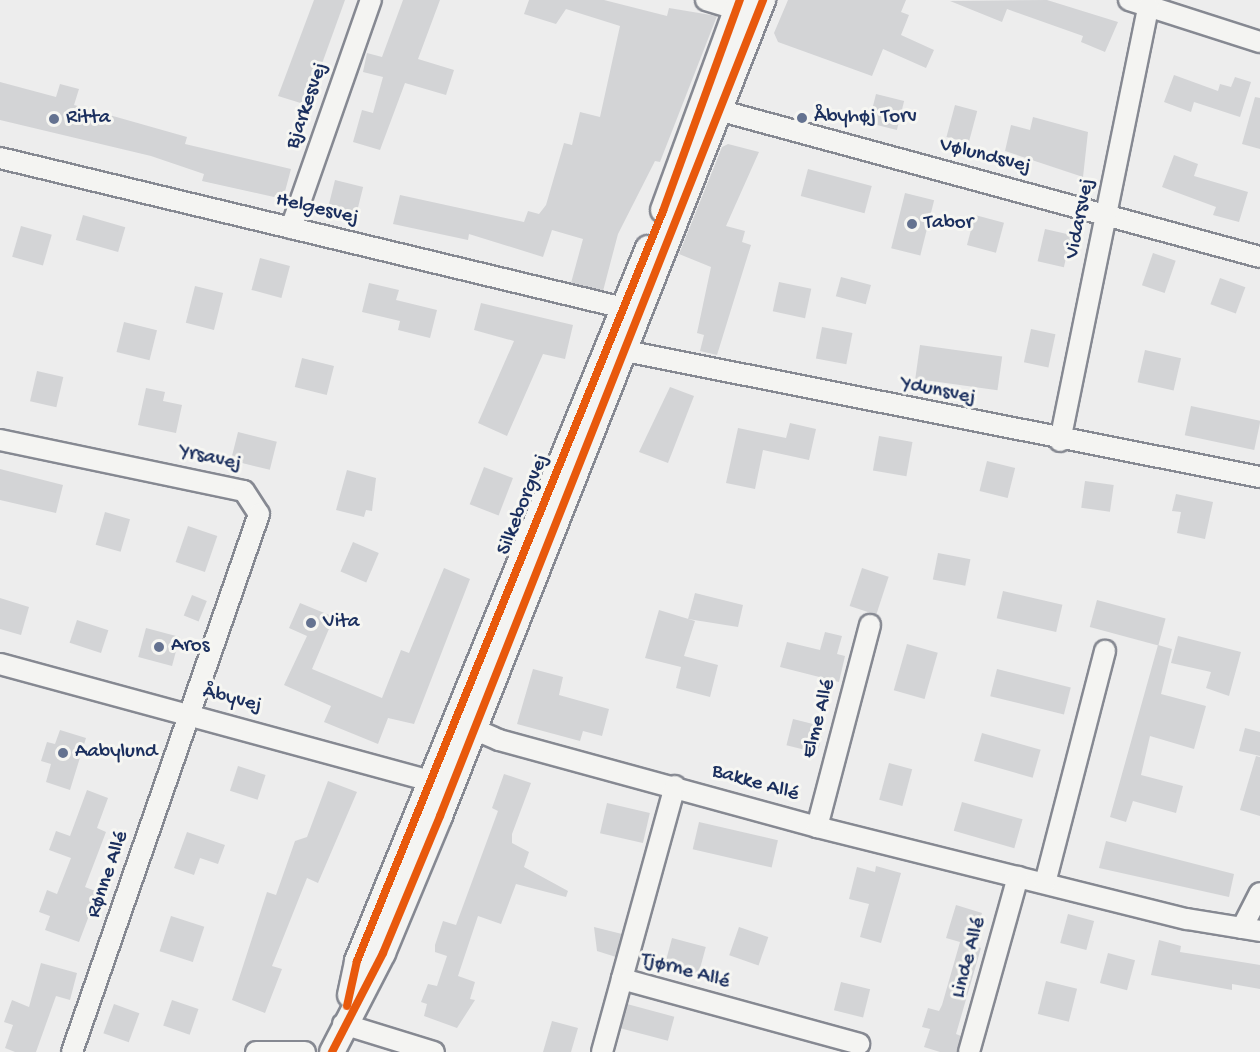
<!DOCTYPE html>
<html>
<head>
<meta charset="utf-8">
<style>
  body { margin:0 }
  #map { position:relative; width:1260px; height:1052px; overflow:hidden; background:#ededed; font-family:"Gochi Hand",sans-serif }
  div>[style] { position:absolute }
  .building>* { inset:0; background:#d3d4d6; transform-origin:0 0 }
  .roads { filter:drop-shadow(2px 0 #868992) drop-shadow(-2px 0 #868992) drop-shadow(0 2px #868992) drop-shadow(0 -2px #868992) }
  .minor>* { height:20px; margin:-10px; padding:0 10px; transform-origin:10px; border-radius:10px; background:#f4f4f2 }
  .tertiary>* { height:24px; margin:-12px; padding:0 12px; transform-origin:12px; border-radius:12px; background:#f4f4f2 }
  .cycleway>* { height:8px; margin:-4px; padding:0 4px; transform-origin:4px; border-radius:4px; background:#e8590c }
  .dots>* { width:16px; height:16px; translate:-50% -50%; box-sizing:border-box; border:3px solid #f6f6f2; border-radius:50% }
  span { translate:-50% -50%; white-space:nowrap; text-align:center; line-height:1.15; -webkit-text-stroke:6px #f6f6f2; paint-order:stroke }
  .street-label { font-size:21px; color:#1b2f5e }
  .poi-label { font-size:21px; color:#1b2f5e }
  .left { translate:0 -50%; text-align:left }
</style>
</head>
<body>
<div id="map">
  <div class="building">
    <i style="clip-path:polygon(314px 0,345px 0,307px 105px,278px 96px)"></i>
    <i style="clip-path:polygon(403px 0,440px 0,418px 59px,454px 70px,446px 95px,405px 83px,380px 150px,353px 142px,362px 110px,373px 113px,383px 77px,363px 72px,367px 53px,382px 57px)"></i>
    <i style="clip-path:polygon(529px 0,604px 0,667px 16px,669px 8px,717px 16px,660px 162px,655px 161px,618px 234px,603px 291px,571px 283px,583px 239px,552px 230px,543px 257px,469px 234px,468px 240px,393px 224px,400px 195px,524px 222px,528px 211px,539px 214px,546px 205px,564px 143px,572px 145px,580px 112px,600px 117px,620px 26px,566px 9px,556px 24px,524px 14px)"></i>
    <i style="clip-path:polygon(788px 0,906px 0,901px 12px,909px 15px,901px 35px,934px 50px,926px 68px,883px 49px,872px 76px,778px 42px,774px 33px)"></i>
    <i style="clip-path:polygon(1047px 0,1118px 22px,1105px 52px,1081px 42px,1083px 36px,1007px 9px,1002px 22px,950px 1px)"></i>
    <i style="clip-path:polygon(1174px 75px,1218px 91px,1220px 84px,1231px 87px,1235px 77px,1251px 82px,1240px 117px,1194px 102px,1191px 112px,1164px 102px)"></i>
    <i style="clip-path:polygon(0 82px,56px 97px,60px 84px,79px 89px,74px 105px,187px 137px,185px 144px,291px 169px,283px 199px,202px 181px,204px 174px,151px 156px,0 120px)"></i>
    <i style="left:876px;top:94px;width:29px;height:30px;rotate:14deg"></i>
    <i style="clip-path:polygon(1255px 97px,1260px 98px,1260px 149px,1242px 144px)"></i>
    <i style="left:955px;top:105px;width:23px;height:33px;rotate:15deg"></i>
    <i style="clip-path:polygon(1033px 117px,1088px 132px,1083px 177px,1005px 151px,1011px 125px,1030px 130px)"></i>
    <i style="clip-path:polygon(728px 144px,759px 152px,726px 226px,745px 231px,742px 242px,751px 245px,717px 355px,700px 351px,704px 335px,697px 333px,711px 267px,679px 254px,722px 147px)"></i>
    <i style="clip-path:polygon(1174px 155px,1198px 164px,1194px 176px,1248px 192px,1239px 222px,1213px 215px,1216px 207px,1162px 187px)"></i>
    <i style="left:808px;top:169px;width:66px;height:28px;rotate:15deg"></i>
    <i style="left:335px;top:180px;width:29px;height:30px;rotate:14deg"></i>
    <i style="left:905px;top:193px;width:30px;height:57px;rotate:14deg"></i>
    <i style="left:83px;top:215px;width:44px;height:26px;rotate:16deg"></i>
    <i style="left:975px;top:215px;width:30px;height:31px;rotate:15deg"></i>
    <i style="left:21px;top:226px;width:32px;height:32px;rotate:16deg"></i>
    <i style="left:1045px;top:229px;width:27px;height:33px;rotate:13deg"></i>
    <i style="left:1153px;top:253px;width:24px;height:34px;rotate:19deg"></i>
    <i style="left:260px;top:258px;width:31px;height:33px;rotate:15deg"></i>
    <i style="left:841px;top:277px;width:31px;height:20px;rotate:15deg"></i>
    <i style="left:1220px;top:278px;width:27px;height:28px;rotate:20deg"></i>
    <i style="left:779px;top:282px;width:33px;height:30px;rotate:12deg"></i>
    <i style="clip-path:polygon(369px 283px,399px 290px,396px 300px,437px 310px,430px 338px,398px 330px,400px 321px,362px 312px)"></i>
    <i style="left:195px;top:286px;width:29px;height:38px;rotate:14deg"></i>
    <i style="clip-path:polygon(481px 303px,573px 325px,565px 359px,543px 354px,507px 436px,478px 423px,514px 341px,474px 330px)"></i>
    <i style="left:124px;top:322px;width:34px;height:31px;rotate:14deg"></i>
    <i style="left:822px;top:327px;width:31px;height:32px;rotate:11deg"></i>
    <i style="left:1031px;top:329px;width:25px;height:34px;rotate:12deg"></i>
    <i style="left:920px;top:345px;width:83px;height:34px;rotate:8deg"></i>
    <i style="left:1145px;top:350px;width:37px;height:33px;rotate:13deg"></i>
    <i style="left:302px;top:358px;width:33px;height:30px;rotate:14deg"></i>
    <i style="left:37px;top:371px;width:27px;height:31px;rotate:13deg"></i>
    <i style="clip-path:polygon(670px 387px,694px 396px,668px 463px,639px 452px)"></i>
    <i style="clip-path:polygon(146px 388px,165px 392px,163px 401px,182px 405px,176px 433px,138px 425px)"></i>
    <i style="left:1191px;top:406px;width:71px;height:30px;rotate:12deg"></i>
    <i style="clip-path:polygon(790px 423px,816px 429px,809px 460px,763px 450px,755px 489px,726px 483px,738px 428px,786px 438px)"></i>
    <i style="left:238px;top:432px;width:40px;height:29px;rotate:14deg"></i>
    <i style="left:879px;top:436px;width:34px;height:35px;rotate:10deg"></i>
    <i style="left:987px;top:461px;width:29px;height:31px;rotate:14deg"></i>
    <i style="left:484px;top:467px;width:31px;height:40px;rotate:21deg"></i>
    <i style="clip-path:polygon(0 469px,63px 485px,56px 513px,0 500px)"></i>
    <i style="clip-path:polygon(347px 470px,376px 478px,372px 511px,366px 510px,364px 517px,336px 510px)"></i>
    <i style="left:1085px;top:481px;width:29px;height:27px;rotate:8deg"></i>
    <i style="clip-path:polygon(1176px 494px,1213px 502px,1205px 539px,1177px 533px,1181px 512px,1172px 511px)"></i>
    <i style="left:105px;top:512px;width:26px;height:34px;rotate:16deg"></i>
    <i style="left:188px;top:526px;width:31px;height:38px;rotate:19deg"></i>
    <i style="left:353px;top:542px;width:28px;height:32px;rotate:23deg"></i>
    <i style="left:938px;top:553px;width:33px;height:27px;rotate:11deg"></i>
    <i style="clip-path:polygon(444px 568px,470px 579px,414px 724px,388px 718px,378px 744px,324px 722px,331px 706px,284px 685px,307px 636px,289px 628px,300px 603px,334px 617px,312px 669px,382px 698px,401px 650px,409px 653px)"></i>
    <i style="left:862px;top:568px;width:28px;height:40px;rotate:18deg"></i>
    <i style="left:1003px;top:591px;width:61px;height:28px;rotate:13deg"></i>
    <i style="clip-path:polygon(695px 593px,743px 605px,738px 627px,688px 619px)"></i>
    <i style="left:192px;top:595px;width:16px;height:22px;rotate:22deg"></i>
    <i style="clip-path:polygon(0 598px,29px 607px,21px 635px,0 629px)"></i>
    <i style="left:1097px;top:600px;width:71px;height:28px;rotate:15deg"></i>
    <i style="clip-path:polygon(659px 610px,695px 621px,684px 656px,718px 665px,710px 697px,676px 688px,681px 667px,645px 658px)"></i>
    <i style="left:77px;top:620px;width:33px;height:24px;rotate:18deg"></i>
    <i style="left:146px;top:628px;width:35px;height:30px;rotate:15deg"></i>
    <i style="clip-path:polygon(825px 632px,842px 636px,837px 654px,845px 656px,839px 682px,780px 667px,787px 642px,820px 650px)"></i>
    <i style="clip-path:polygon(1178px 636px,1241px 652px,1229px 696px,1206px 688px,1211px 672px,1171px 663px)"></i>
    <i style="left:907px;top:644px;width:32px;height:48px;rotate:16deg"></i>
    <i style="clip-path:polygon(1158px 645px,1172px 649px,1161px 694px,1206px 706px,1194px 749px,1150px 736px,1141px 775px,1183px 786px,1176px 813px,1133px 801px,1126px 822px,1110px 817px)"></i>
    <i style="clip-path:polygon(533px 669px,563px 677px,559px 695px,609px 709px,602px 736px,583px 731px,580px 741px,517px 724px)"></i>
    <i style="left:997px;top:669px;width:76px;height:28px;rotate:14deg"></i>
    <i style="left:793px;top:719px;width:32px;height:27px;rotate:14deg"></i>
    <i style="clip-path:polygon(1245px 728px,1260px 732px,1260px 756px,1239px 751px)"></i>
    <i style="clip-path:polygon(60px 730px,86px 738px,70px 790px,46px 782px,51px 764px,41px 761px,47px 742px,55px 744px)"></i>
    <i style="left:982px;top:733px;width:61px;height:29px;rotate:16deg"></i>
    <i style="clip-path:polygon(1256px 756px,1260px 757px,1260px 816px,1240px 810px)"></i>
    <i style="left:889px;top:763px;width:24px;height:38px;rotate:15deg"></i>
    <i style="left:238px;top:766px;width:29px;height:26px;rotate:18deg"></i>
    <i style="clip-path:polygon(504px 774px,531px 783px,512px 834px,512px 843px,529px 852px,524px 867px,568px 891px,566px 897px,516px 884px,501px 924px,478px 916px,458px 976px,475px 982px,470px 999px,475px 1000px,457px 1028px,424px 1016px,427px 1004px,421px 1002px,428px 984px,437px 986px,447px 956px,435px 952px,435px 945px,443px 921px,456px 925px,498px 811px,492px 808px)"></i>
    <i style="clip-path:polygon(328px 781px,357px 792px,318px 883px,307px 878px,272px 966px,282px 969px,265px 1013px,232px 1000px,267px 892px,276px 895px,295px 841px,307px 837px)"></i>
    <i style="clip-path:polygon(87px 790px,108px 798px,97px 828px,106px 832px,85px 887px,98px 892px,79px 942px,45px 930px,50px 916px,39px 912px,47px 890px,57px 894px,71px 858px,49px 850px,56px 831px,70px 836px)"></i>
    <i style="left:962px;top:802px;width:63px;height:30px;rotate:16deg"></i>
    <i style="left:607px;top:803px;width:44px;height:31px;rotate:13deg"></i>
    <i style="left:699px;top:822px;width:81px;height:28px;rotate:13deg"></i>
    <i style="clip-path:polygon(187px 832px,225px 845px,218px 864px,200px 858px,194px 875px,174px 868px)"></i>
    <i style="clip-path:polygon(1106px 841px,1234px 874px,1229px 897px,1099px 868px)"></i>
    <i style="clip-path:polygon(876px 866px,901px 873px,881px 943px,860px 937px,869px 904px,849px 899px,857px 867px,875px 872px)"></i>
    <i style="clip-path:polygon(956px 905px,982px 913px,972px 945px,981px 948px,956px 1034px,961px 1036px,957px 1052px,940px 1052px,924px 1047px,930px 1029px,922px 1027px,928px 1008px,939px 1011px,942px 1005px,960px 942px,946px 938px)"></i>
    <i style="left:1068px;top:914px;width:27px;height:30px;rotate:15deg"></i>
    <i style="left:171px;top:916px;width:35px;height:37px;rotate:18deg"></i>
    <i style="clip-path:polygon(594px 927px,622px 934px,616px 957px,597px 951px)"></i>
    <i style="left:739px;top:927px;width:31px;height:30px;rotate:19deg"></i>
    <i style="left:672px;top:938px;width:35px;height:31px;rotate:15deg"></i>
    <i style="clip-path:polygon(1159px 940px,1181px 946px,1180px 952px,1260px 965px,1260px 989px,1232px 984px,1232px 990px,1151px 975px)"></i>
    <i style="left:1108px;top:953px;width:28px;height:31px;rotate:15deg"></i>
    <i style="clip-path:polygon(41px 963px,77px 973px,70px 1000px,56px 996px,36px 1052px,15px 1052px,5px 1048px,13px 1025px,4px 1022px,12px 1000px,29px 1007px)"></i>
    <i style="left:1046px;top:981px;width:32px;height:34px;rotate:14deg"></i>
    <i style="left:841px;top:982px;width:30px;height:29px;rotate:14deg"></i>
    <i style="left:172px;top:1000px;width:28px;height:27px;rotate:19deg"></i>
    <i style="left:114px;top:1004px;width:27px;height:31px;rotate:20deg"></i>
    <i style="left:627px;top:1004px;width:49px;height:25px;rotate:15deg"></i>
    <i style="clip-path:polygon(552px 1021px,578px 1028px,571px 1052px,543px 1052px)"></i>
  </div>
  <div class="roads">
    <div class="minor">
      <i style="left:706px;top:0;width:45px;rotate:16.8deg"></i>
      <i style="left:1129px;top:0;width:138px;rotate:17.8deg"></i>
      <i style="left:707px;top:107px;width:573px;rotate:15.18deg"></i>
      <i style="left:0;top:158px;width:642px;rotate:13.52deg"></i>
      <i style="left:291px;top:228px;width:242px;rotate:-70.7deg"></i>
      <i style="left:610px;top:348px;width:663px;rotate:11.23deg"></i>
      <i style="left:0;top:440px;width:249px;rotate:11.8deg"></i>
      <i style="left:244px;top:491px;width:27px;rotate:57deg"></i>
      <i style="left:259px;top:514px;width:570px;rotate:109.17deg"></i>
      <i style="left:1060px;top:441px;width:443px;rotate:-78.5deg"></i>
      <i style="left:0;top:664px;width:459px;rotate:15.2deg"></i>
      <i style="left:462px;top:724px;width:40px;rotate:23.4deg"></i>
      <i style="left:499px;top:740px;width:330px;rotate:15.3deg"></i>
      <i style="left:817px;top:827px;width:381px;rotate:14deg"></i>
      <i style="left:1187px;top:919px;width:74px;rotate:9.3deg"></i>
      <i style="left:675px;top:786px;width:200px;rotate:105.4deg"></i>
      <i style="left:622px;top:979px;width:246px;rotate:15.3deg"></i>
      <i style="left:817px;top:827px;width:209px;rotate:-75.3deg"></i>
      <i style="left:1045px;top:883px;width:240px;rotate:-75.5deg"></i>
      <i style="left:1242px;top:928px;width:39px;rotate:-63deg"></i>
      <i style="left:343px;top:1024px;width:95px;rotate:17.1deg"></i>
      <i style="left:256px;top:1052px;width:49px"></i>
      <i style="left:602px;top:1052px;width:76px;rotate:-74.7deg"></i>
      <i style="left:969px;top:1052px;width:182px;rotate:-74.4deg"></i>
    </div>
    <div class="tertiary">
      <i style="left:663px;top:210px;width:224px;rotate:-69.9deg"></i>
      <i style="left:350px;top:995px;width:35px;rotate:-78deg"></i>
      <i style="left:357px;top:961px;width:770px;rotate:-67.8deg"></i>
      <i style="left:332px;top:1052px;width:111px;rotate:-62.7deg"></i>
      <i style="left:383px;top:953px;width:148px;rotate:-67.4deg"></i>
      <i style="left:440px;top:816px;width:878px;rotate:-68.4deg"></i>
    </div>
  </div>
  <div class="cycleway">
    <i style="left:347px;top:1006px;width:46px;rotate:-77.5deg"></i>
    <i style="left:357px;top:961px;width:810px;rotate:-67.8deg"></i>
    <i style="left:663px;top:211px;width:225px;rotate:-70deg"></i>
    <i style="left:332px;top:1052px;width:111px;rotate:-62.7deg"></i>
    <i style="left:383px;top:953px;width:148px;rotate:-67.4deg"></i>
    <i style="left:440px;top:816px;width:878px;rotate:-68.4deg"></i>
  </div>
  <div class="dots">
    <i style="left:802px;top:118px;background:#647290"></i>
    <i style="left:54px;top:119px;background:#647290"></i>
    <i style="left:912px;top:224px;background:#647290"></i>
    <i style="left:311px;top:623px;background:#647290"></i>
    <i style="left:159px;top:647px;background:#647290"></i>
    <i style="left:63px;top:753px;background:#647290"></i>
  </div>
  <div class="street-label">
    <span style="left:308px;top:106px;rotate:-71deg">Bjarkesvej</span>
    <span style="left:985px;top:157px;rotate:14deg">Vølundsvej</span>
    <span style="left:317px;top:210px;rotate:13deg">Helgesvej</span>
    <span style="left:1081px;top:219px;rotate:-79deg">Vidarsvej</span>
    <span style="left:938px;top:392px;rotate:11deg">Ydunsvej</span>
    <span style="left:210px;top:459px;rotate:12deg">Yrsavej</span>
    <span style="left:524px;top:505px;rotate:-68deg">Silkeborgvej</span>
    <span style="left:232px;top:700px;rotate:14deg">Åbyvej</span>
    <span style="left:820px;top:719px;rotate:-75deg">Elme Allé</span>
    <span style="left:755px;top:784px;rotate:16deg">Bakke Allé</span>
    <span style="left:109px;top:875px;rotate:-71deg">Rønne Allé</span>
    <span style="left:970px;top:958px;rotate:-75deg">Linde Allé</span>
    <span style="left:685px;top:972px;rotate:15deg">Tjørne Allé</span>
  </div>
  <div class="poi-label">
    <span class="left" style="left:814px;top:118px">Åbyhøj Torv</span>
    <span class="left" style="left:66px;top:119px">Ritta</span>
    <span class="left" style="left:924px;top:224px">Tabor</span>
    <span class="left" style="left:323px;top:623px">Vita</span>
    <span class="left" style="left:171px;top:647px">Aros</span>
    <span class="left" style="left:75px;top:753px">Aabylund</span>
  </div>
</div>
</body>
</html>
